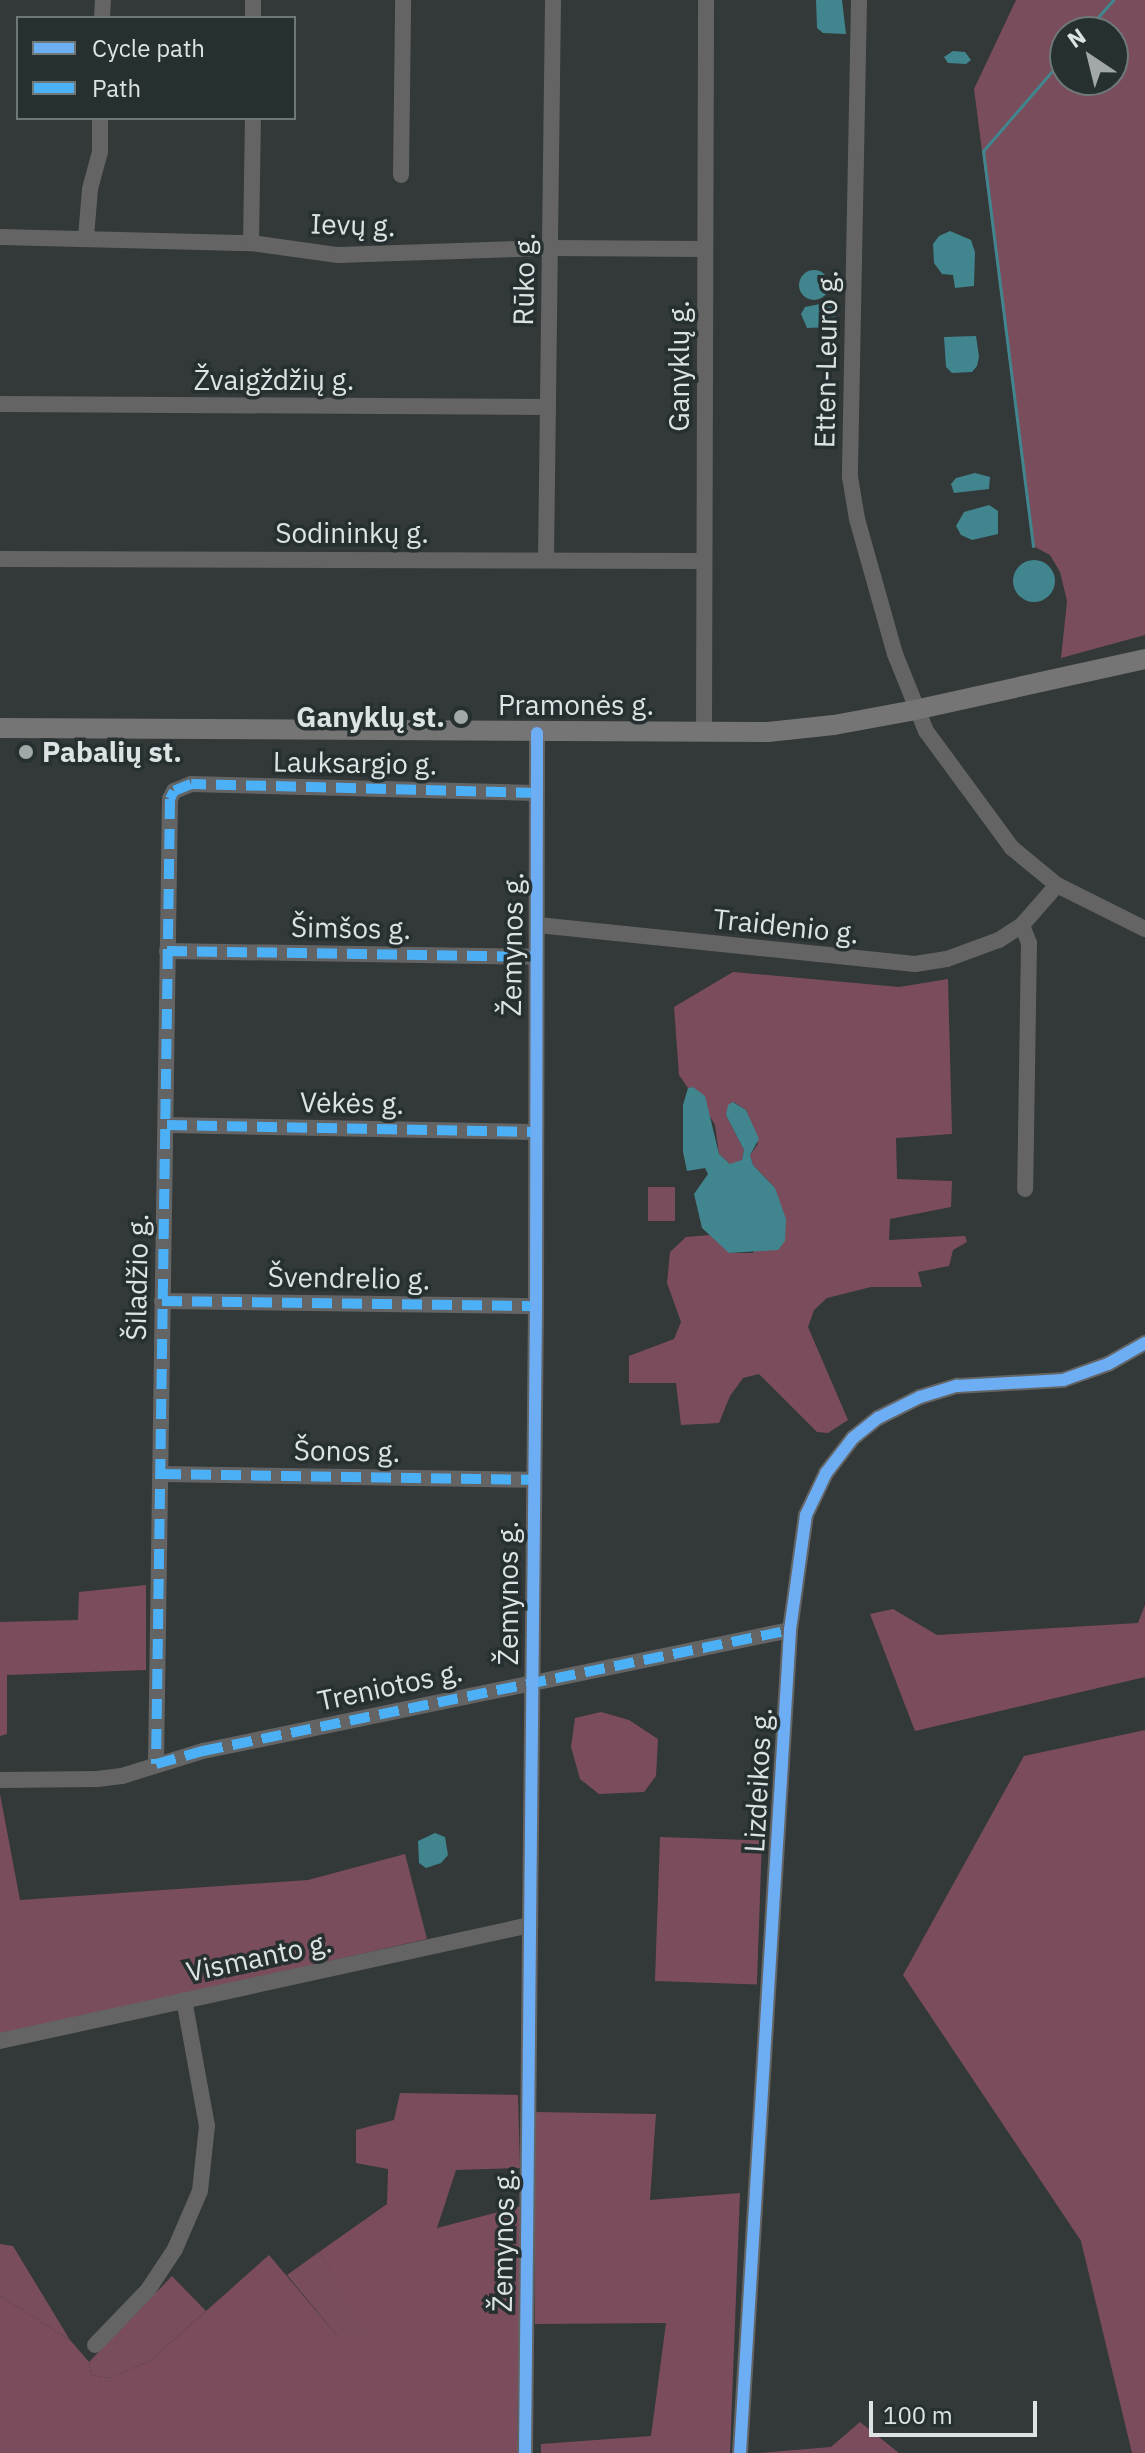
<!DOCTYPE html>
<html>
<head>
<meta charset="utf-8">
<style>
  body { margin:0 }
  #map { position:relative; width:1145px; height:2453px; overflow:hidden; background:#333838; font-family:"IBM Plex Sans",sans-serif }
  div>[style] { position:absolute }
  .green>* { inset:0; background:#794d5b; transform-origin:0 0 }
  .forest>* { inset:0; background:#7b4d5c; transform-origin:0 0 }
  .water>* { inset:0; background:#41868f }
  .round { border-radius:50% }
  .stream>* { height:3px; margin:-1.5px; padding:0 1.5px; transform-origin:1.5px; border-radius:1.5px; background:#41868f }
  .minor>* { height:16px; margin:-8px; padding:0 8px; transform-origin:8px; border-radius:8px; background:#646464 }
  .major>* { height:20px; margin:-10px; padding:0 10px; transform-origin:10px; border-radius:10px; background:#767575 }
  .quiet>* { height:10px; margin-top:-5px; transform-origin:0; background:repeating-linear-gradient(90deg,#4cb0f7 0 20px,transparent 0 30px) }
  .cycleway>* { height:12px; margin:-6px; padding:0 6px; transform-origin:6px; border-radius:6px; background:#6dadf4 }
  .dots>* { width:22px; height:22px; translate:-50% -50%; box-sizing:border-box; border:4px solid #263031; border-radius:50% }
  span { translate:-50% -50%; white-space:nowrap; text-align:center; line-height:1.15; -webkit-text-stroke:7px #263031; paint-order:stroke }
  .street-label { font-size:28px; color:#dde3e4 }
  .poi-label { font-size:28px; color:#dde3e4; font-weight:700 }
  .right { translate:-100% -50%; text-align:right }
  .left { translate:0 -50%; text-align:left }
  .legend { position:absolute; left:16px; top:16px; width:280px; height:104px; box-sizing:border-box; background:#263031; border:2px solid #6f7879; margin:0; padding:10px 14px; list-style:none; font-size:24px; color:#dde3e4 }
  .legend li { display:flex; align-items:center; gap:16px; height:40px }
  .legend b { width:40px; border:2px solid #6f7879 }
  .north { position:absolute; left:1049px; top:16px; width:80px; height:80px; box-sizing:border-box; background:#263031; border:2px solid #6f7879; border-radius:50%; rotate:325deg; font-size:22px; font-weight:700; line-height:32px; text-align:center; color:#dde3e4 }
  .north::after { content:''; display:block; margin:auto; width:28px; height:36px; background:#a2a7a8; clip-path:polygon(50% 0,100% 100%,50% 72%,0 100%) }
  .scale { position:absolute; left:869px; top:2401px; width:168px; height:36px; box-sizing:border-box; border:4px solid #dde3e4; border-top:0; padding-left:10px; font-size:24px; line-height:28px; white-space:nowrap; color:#dde3e4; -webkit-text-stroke:6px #263031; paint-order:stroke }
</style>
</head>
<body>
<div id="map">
  <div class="green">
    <i style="clip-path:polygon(evenodd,1016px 0,1145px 0,1145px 635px,1061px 658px,1067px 601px,1060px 572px,1050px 555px,1033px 546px,974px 89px,1016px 0,1113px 32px,1113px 80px,1065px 80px,1065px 32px,1113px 32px)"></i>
    <i style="left:648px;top:1187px;width:27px;height:34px"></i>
    <i style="clip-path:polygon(0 1794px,20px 1900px,308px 1880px,405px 1854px,427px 1939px,0 2035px)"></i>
    <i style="clip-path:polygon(0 2244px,13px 2246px,70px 2340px,0 2296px)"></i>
    <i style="clip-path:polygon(319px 2252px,370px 2338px,339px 2338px,287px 2275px)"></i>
    <i style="clip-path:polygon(172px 2276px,206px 2311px,150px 2361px,109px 2378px,91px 2375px,89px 2362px)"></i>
  </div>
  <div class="forest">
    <i style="clip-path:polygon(733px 972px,899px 987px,948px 979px,952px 1134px,896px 1138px,897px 1179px,952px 1181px,951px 1207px,890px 1219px,889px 1240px,965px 1236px,967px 1242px,953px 1250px,949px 1266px,918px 1272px,922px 1287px,871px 1287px,827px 1298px,814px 1310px,808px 1327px,848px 1420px,828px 1433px,817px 1432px,759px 1374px,743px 1378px,730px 1396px,719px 1423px,681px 1425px,676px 1383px,629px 1383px,629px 1356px,674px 1339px,681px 1322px,667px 1283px,670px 1252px,686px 1237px,710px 1235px,730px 1253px,753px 1253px,775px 1188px,753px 1165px,750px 1155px,758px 1144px,746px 1110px,734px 1102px,726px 1115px,744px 1150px,742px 1160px,736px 1165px,730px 1164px,719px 1154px,715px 1125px,693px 1087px,688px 1088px,679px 1075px,674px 1007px)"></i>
    <i style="clip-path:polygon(146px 1585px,146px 1670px,7px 1675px,7px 1734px,0 1736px,0 1622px,78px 1620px,79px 1592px)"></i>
    <i style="clip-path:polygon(1145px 1605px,1145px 1677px,915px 1731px,870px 1614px,893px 1609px,937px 1635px,1138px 1623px)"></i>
    <i style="clip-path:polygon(601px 1712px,629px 1720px,658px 1739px,656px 1776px,644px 1792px,599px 1794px,580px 1779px,571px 1747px,575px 1718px)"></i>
    <i style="clip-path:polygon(1145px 1730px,1145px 2453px,1132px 2453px,1081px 2241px,903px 1975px,1024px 1756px)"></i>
    <i style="left:660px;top:1837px;width:102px;height:144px;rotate:2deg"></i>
    <i style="clip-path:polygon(400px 2093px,518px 2095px,520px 2168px,456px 2170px,437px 2228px,521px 2206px,517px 2453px,0 2453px,0 2296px,70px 2340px,89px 2362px,91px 2375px,109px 2378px,150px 2361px,269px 2255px,339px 2338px,369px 2338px,319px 2252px,387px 2204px,388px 2169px,356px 2163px,356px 2130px,394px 2120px)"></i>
    <i style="clip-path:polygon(535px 2112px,656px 2114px,650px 2200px,740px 2193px,730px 2453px,541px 2453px,541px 2444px,651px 2436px,666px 2323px,535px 2324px)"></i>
    <i style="clip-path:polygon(860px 2422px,899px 2453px,759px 2453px,831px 2447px)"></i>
  </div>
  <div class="water">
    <i style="clip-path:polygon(816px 0,842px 0,846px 34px,823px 33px,817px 28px)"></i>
    <i style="clip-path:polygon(953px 51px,965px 52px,971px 60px,966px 64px,948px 63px,944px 57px)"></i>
    <i style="clip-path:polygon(950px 231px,971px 240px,975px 252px,974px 286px,955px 288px,953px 275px,942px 274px,934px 263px,933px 244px,939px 236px)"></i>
    <i class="round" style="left:799px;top:270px;width:30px;height:30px"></i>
    <i style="clip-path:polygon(830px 302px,837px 310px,831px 327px,807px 328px,801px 314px,805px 307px)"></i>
    <i style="clip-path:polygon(976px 336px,979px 357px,977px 366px,972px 372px,952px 373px,946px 367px,944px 337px)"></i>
    <i style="clip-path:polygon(975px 473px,990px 477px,989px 489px,954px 493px,951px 484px,956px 478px)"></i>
    <i style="clip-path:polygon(989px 505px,998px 511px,998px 534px,972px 540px,961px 535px,956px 526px,964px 512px)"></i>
    <i class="round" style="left:1013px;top:560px;width:42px;height:42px"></i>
    <i style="clip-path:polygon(693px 1087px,705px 1096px,719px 1154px,730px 1164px,742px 1160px,744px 1150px,726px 1115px,728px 1105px,733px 1102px,746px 1110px,759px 1139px,750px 1155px,753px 1165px,775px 1188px,786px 1219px,785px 1241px,778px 1250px,729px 1253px,702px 1228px,694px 1194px,708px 1174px,705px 1168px,687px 1171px,683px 1152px,683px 1105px,688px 1088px)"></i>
    <i style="clip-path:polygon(435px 1833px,445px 1837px,448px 1855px,441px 1863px,426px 1868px,419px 1863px,418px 1841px)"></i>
  </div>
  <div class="stream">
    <i style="left:1085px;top:32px;width:43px;rotate:-48.8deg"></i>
    <i style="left:1033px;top:546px;width:398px;rotate:-97.2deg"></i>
    <i style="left:983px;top:151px;width:125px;rotate:-49.2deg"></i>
  </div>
  <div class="minor">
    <i style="left:859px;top:0;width:477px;rotate:91.1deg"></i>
    <i style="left:850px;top:477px;width:43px;rotate:80.5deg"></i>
    <i style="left:857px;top:519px;width:140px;rotate:74.3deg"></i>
    <i style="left:895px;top:654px;width:83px;rotate:68.1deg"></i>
    <i style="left:926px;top:731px;width:145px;rotate:53.7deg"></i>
    <i style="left:1012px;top:848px;width:58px;rotate:39.4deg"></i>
    <i style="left:1057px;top:885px;width:98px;rotate:26.6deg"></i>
    <i style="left:102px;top:18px;width:18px;rotate:-87deg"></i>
    <i style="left:253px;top:18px;width:18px;rotate:-90deg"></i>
    <i style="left:401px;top:175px;width:175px;rotate:-89.3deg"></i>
    <i style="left:0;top:237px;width:251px;rotate:1.4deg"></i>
    <i style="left:251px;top:243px;width:88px;rotate:7.9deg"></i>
    <i style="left:338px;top:255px;width:213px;rotate:-1.9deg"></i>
    <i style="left:551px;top:248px;width:154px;rotate:0.4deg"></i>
    <i style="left:86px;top:237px;width:48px;rotate:-85.2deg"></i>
    <i style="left:90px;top:189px;width:38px;rotate:-75deg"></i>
    <i style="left:100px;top:152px;width:34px;rotate:-90deg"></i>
    <i style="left:251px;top:243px;width:125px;rotate:-89.1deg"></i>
    <i style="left:0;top:404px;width:548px;rotate:0.31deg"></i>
    <i style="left:0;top:559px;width:704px;rotate:0.16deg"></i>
    <i style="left:546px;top:559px;width:559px;rotate:-89.28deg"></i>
    <i style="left:704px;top:733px;width:733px;rotate:-89.84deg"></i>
    <i style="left:538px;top:925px;width:379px;rotate:5.9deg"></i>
    <i style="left:915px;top:964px;width:32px;rotate:-9deg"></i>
    <i style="left:947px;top:959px;width:55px;rotate:-20.1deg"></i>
    <i style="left:999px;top:940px;width:27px;rotate:-33deg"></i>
    <i style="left:1022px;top:925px;width:53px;rotate:-48.8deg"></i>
    <i style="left:1022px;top:925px;width:19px;rotate:69deg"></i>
    <i style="left:1029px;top:943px;width:246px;rotate:90.9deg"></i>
    <i style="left:167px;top:951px;width:367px;rotate:0.9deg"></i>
    <i style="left:167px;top:1125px;width:369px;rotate:1.1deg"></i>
    <i style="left:162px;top:1301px;width:374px;rotate:0.8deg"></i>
    <i style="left:161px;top:1474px;width:371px;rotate:0.9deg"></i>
    <i style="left:156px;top:1764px;width:965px;rotate:-89.17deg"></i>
    <i style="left:170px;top:799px;width:9px;rotate:-63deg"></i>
    <i style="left:174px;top:791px;width:18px;rotate:-22deg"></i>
    <i style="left:191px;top:784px;width:345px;rotate:1.5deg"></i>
    <i style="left:0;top:1780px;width:97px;rotate:-0.6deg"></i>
    <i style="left:97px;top:1779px;width:25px;rotate:-7deg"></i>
    <i style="left:122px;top:1776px;width:85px;rotate:-17.2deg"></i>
    <i style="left:203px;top:1751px;width:599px;rotate:-11.65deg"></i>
    <i style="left:0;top:2041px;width:543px;rotate:-12.35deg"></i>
    <i style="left:95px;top:2345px;width:76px;rotate:-46.1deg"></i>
    <i style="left:148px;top:2290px;width:49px;rotate:-56.6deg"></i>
    <i style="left:175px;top:2249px;width:63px;rotate:-66.7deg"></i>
    <i style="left:200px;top:2191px;width:65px;rotate:-83.9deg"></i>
    <i style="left:207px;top:2126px;width:128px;rotate:-100.3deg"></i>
    <i style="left:525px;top:2453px;width:1147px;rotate:-89.45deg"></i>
    <i style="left:536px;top:1306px;width:573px;rotate:-89.9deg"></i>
    <i style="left:740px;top:2453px;width:825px;rotate:-86.52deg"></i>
    <i style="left:790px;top:1630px;width:116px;rotate:-82.1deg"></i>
    <i style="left:806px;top:1515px;width:47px;rotate:-64.5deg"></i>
    <i style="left:826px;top:1473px;width:44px;rotate:-52.4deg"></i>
    <i style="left:853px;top:1438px;width:32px;rotate:-39deg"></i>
    <i style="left:878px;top:1418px;width:47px;rotate:-26.6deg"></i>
    <i style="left:920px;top:1397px;width:39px;rotate:-17deg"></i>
    <i style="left:957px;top:1386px;width:106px;rotate:-3.2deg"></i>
    <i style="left:1063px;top:1380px;width:48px;rotate:-19.6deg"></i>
    <i style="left:1108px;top:1364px;width:43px;rotate:-29.6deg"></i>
  </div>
  <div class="major">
    <i style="left:0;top:728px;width:768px;rotate:0.3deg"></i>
    <i style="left:768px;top:732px;width:66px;rotate:-6.1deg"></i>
    <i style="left:834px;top:725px;width:82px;rotate:-10.5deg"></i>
    <i style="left:915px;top:710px;width:236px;rotate:-12.5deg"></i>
  </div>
  <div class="quiet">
    <i style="left:536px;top:793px;width:345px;rotate:-178.5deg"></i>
    <i style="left:191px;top:784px;width:18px;rotate:158deg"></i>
    <i style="left:174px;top:791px;width:9px;rotate:117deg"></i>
    <i style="left:170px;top:799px;width:965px;rotate:90.83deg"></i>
    <i style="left:156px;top:1764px;width:49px;rotate:-15.5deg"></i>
    <i style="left:203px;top:1751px;width:599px;rotate:-11.65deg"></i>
    <i style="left:167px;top:951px;width:367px;rotate:0.9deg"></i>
    <i style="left:167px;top:1125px;width:369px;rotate:1.1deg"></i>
    <i style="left:162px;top:1301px;width:374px;rotate:0.8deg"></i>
    <i style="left:161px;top:1474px;width:371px;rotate:0.9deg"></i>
  </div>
  <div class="cycleway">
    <i style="left:525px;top:2453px;width:1147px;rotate:-89.45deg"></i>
    <i style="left:536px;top:1306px;width:573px;rotate:-89.9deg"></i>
    <i style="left:740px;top:2453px;width:825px;rotate:-86.52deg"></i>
    <i style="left:790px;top:1630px;width:116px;rotate:-82.1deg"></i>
    <i style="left:806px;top:1515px;width:47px;rotate:-64.5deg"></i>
    <i style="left:826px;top:1473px;width:44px;rotate:-52.4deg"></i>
    <i style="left:853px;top:1438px;width:32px;rotate:-39deg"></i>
    <i style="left:878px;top:1418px;width:47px;rotate:-26.6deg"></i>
    <i style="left:920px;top:1397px;width:39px;rotate:-17deg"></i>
    <i style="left:957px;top:1386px;width:106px;rotate:-3.2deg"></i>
    <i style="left:1063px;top:1380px;width:48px;rotate:-19.6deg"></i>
    <i style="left:1108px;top:1364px;width:43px;rotate:-29.6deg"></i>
  </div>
  <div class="dots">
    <i style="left:461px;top:717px;background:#a2a7a8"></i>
    <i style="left:26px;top:752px;background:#a2a7a8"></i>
  </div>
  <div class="street-label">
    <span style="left:353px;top:225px;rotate:2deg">Ievų g.</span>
    <span style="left:524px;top:279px;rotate:-89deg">Rūko g.</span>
    <span style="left:826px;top:359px;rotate:-89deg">Etten-Leuro g.</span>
    <span style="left:679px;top:366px;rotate:-90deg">Ganyklų g.</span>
    <span style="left:274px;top:380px">Žvaigždžių g.</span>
    <span style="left:352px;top:533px">Sodininkų g.</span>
    <span style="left:576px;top:705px">Pramonės g.</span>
    <span style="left:355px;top:763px;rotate:1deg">Lauksargio g.</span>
    <span style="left:786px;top:926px;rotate:6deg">Traidenio g.</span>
    <span style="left:351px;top:928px;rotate:1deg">Šimšos g.</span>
    <span style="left:512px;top:944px;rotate:-89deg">Žemynos g.</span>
    <span style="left:352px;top:1103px;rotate:1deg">Vėkės g.</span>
    <span style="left:137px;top:1277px;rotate:-89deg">Šiladžio g.</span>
    <span style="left:349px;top:1278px;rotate:1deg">Švendrelio g.</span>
    <span style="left:347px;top:1451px;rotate:1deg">Šonos g.</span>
    <span style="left:508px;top:1593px;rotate:-90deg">Žemynos g.</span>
    <span style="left:390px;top:1686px;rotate:-12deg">Treniotos g.</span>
    <span style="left:758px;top:1780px;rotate:-87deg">Lizdeikos g.</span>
    <span style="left:259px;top:1957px;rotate:-12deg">Vismanto g.</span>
    <span style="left:503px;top:2240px;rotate:-89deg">Žemynos g.</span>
  </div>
  <div class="poi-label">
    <span class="right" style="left:445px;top:717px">Ganyklų st.</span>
    <span class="left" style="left:42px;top:752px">Pabalių st.</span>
  </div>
  <ul class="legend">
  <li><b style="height:10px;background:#6dadf4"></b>Cycle path</li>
  <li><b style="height:10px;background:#4cb0f7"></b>Path</li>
  </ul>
  <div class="north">N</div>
  <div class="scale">100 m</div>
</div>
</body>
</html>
